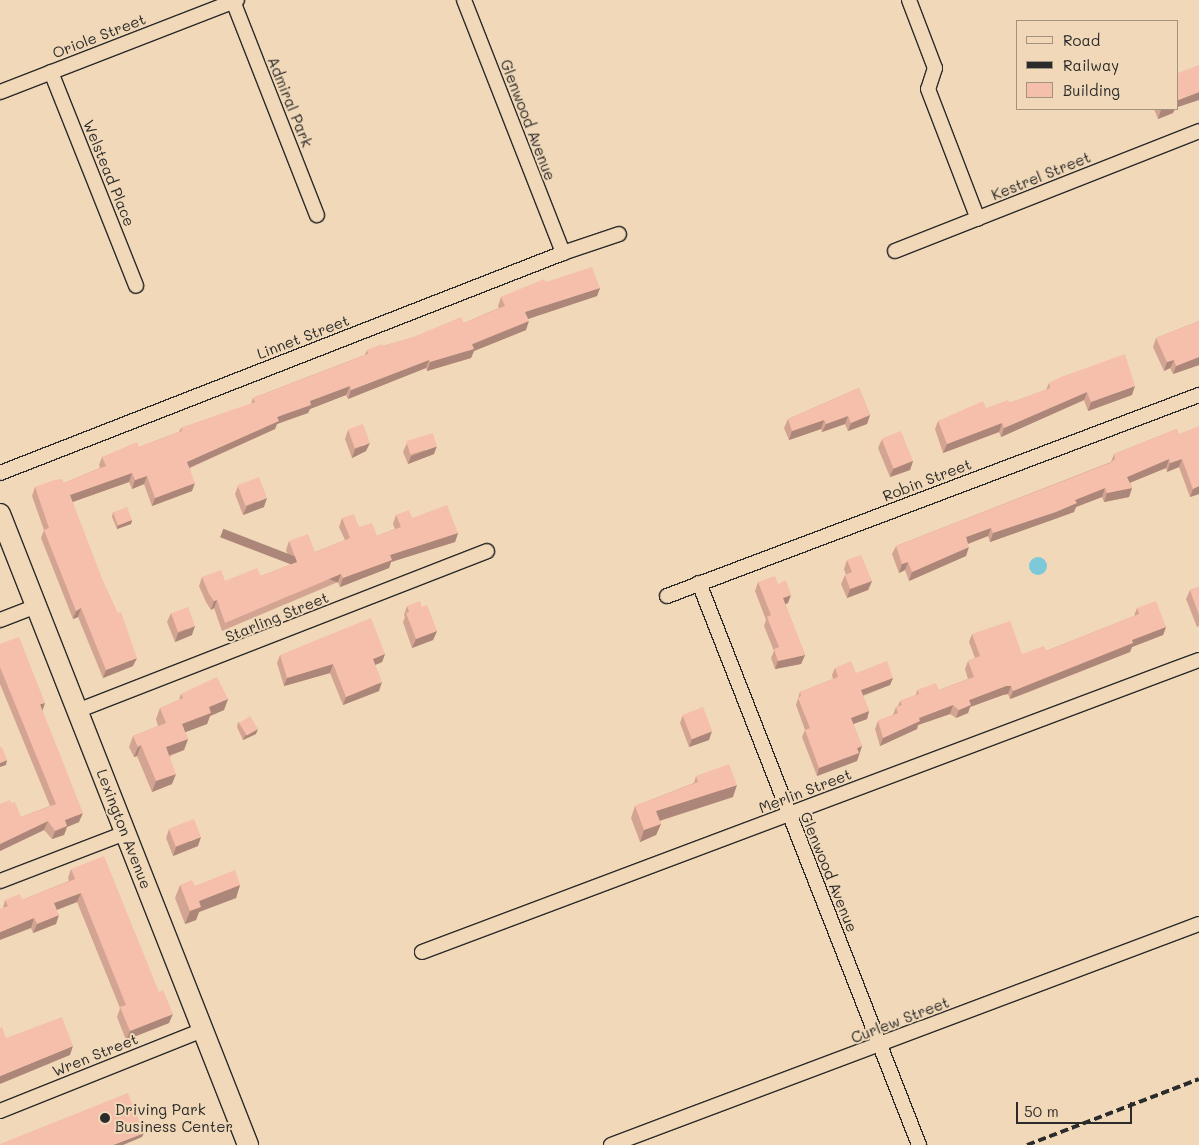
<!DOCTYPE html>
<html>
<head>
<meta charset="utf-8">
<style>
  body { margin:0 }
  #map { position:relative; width:1199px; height:1145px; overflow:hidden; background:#f0d8b8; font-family:Mali,sans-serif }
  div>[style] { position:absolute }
  .water>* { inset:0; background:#7cc9da }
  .round { border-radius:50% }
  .roads { filter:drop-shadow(1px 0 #2b2b2b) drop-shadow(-1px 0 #2b2b2b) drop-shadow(0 1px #2b2b2b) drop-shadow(0 -1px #2b2b2b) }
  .minor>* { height:14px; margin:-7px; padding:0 7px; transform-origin:7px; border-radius:7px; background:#f0d8b8 }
  .secondary>* { height:20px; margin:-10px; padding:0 10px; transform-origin:10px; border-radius:10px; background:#f0d8b8 }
  .rail>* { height:4px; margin-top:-2px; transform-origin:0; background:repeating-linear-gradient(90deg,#2b2b2b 0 8px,transparent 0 12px) }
  .wall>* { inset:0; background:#d4a493 }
  .shaded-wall>* { inset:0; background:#ac8678; transform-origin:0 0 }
  .building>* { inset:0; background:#f6bfab; transform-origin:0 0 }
  .dots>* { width:14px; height:14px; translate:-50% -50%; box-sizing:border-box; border:2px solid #f0d8b8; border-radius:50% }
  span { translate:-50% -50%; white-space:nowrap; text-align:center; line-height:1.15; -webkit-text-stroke:4px #f0d8b8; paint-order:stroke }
  .street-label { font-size:15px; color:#2b2b2b }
  .poi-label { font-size:15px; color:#2b2b2b }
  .left { translate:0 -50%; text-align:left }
  .legend { position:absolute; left:1016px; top:20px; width:162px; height:90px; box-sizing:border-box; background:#f0d8b8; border:1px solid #a19380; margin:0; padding:6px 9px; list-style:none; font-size:15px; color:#2b2b2b }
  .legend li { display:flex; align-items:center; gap:10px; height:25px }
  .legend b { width:25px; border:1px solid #a19380 }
  .scale { position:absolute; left:1016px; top:1102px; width:116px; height:22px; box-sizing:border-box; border:2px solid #2b2b2b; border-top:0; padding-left:6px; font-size:15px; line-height:18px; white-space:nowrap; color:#2b2b2b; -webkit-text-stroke:4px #f0d8b8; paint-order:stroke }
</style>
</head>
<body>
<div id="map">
  <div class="water">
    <i class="round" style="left:1029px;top:557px;width:18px;height:18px"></i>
  </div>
  <div class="roads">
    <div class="minor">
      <i style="left:464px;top:0;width:272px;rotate:68.6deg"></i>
      <i style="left:909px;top:0;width:73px;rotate:69.1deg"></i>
      <i style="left:935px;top:68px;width:22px;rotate:108deg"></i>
      <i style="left:928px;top:89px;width:139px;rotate:69deg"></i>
      <i style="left:233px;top:1px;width:230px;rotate:68.6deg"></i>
      <i style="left:51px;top:72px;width:230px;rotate:68.3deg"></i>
      <i style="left:0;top:92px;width:254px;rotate:-21.2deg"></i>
      <i style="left:895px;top:251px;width:327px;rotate:-21.5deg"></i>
      <i style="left:0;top:473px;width:604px;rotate:-21.34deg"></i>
      <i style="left:563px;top:253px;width:59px;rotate:-18.7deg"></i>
      <i style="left:699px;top:583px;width:604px;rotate:68.62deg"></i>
      <i style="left:667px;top:596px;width:569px;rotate:-20.7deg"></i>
      <i style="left:0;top:620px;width:39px;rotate:-21deg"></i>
      <i style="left:77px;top:711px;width:440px;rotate:-21.3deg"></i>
      <i style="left:0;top:881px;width:134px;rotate:-21deg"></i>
      <i style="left:422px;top:952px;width:830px;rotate:-20.6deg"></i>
      <i style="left:0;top:1111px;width:219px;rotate:-21.8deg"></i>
      <i style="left:611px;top:1145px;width:628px;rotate:-20.6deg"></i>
    </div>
    <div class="secondary">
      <i style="left:0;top:514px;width:678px;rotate:68.54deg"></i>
    </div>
  </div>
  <div class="rail">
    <i style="left:1027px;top:1145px;width:184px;rotate:-21deg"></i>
  </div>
  <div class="wall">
    <i style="clip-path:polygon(1154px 109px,1175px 109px,1173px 113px,1158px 119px)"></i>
    <i style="clip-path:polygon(546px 282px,600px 288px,597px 296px,528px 319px,526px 330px,474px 351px,471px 358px,427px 371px,426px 368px,348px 399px,346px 395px,310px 409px,308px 413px,277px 424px,275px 429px,190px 468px,192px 491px,152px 506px,144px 484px,132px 489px,129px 482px,72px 502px,133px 666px,103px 678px,78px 617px,73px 619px,41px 538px,44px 530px,32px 496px,35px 487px,64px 483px,100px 468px,99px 465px,102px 457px,139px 447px,179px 432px,181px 428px,251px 404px,253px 398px,365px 355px,367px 350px,383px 346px,464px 323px,499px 308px,498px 306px,501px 297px)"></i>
    <i style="clip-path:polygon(1199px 321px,1199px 365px,1173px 374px,1170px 368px,1164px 371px,1153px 347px,1156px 338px)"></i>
    <i style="clip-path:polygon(1049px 383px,1132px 395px,1088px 411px,1084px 400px,1001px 437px,999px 432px,943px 453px,935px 429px,938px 421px,1009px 403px,1046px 390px)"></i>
    <i style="clip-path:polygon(859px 388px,870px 415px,867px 424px,848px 431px,845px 424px,822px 432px,821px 429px,789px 440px,784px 428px,788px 419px)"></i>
    <i style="clip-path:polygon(1177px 429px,1199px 494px,1190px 497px,1179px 467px,1167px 472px,1166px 468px,1130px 483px,1132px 488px,1129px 497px,1104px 502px,1102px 497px,1076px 507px,1074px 512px,1052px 520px,990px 542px,988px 536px,968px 544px,966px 556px,909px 581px,905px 570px,899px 573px,892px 554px,896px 546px,1111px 462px,1114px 454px)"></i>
    <i style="clip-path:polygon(348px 430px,366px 451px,352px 458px,345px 439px)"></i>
    <i style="clip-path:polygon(882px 439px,913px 461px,910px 470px,890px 477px,878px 448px)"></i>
    <i style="clip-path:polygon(407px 443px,434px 454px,408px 464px,403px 452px)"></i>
    <i style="clip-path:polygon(238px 486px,264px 507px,243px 515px,235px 494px)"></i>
    <i style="clip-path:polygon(113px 512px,132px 520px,131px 524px,117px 529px,112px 517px)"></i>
    <i style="clip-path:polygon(396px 515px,412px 518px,458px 533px,455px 542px,391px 562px,389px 568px,340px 587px,338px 582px,222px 631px,214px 608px,211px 610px,206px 602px,199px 586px,202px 577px,225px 581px,261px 576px,292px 564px,286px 550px,289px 541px,315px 552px,345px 540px,339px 527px,342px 518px,377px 536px,395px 529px,393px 524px)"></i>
    <i style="clip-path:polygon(847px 560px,872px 581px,868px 590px,847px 598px,841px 584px,845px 575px,846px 575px,844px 569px)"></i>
    <i style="clip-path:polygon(758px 582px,778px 584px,788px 603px,785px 604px,805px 655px,801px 664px,775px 669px,771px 658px,774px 651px,764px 626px,766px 620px,755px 591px)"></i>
    <i style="clip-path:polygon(1199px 587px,1199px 626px,1197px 627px,1186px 599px,1190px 590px)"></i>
    <i style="clip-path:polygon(407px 606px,422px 607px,437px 631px,433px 640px,412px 648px,403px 622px,405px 617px,404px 615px)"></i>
    <i style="clip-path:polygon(1137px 608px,1166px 627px,1163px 635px,1132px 647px,1130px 652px,1024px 694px,1010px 699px,1008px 694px,1003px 695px,970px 707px,968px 713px,956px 718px,950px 714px,918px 725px,917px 729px,880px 746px,875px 729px,878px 721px,893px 715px,896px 707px,898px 706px,900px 701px,916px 695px,917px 690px,939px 690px,968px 679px,965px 669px,968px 661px,975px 658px,969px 642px,972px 634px,1022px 654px,1046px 651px,1134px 616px)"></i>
    <i style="clip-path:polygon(171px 613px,192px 635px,175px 642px,167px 622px)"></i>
    <i style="clip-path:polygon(0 644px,42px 710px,79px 822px,67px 827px,64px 835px,52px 839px,44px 830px,0 851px,0 804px,21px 817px,50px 806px,0 684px)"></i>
    <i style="clip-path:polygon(385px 654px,382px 662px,375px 665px,379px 691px,343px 705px,330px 673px,284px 686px,277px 663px,280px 655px)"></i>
    <i style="clip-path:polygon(835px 668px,856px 673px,893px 678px,890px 685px,863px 696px,869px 711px,867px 719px,853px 724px,862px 746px,857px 761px,817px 776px,802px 737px,805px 730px,796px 705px,800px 692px,833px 679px,832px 675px)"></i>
    <i style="clip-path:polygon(181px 694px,228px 699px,224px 710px,210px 716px,207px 724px,185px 732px,188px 739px,184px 750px,170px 756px,172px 784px,152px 792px,137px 756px,134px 757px,129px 747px,133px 736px,158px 726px,156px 719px,160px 708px,179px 700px)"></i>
    <i style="clip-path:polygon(683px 715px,709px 740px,689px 747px,680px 723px)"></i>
    <i style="clip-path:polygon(238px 722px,256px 734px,243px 740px,237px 727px)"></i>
    <i style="clip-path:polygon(696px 776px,733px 797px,660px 821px,661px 824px,656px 835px,640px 842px,631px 818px,635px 806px,694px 783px)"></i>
    <i style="clip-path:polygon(169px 829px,198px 846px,173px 856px,166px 838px)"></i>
    <i style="clip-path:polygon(71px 869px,169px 1023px,126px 1040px,117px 1017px,120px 1008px,77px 902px,57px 910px,56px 924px,33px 933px,31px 928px,3px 908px,5px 900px,22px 900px,69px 881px,68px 878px)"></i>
    <i style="clip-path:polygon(180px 885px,195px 886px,240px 885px,236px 898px,199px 912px,196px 920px,185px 924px,175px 898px)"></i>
  </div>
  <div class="shaded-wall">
    <i style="clip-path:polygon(1199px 92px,1199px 100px,1178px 107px,1178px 100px)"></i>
    <i style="clip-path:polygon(1164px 109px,1175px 109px,1173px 113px,1158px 119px,1161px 110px)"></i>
    <i style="clip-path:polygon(600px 288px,597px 296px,522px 321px,525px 312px)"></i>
    <i style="clip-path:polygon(529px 321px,526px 330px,474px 351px,471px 358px,427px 371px,430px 362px)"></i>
    <i style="clip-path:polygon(1199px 357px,1199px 365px,1173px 374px,1176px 366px)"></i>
    <i style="clip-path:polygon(429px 360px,426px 368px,348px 399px,351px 390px)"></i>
    <i style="clip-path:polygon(1174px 360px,1170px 368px,1164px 371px,1167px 362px)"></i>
    <i style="clip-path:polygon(350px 386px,346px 395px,310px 409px,308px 413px,277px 424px,275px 429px,184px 470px,187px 462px,310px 401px)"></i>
    <i style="clip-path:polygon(1135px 386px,1132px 395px,1088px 411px,1091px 402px)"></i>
    <i style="clip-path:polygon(1087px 392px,1084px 400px,1001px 437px,1004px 428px)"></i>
    <i style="clip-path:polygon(870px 415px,867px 424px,848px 431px,851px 423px)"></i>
    <i style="clip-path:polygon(848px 416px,845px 424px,822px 432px,826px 424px)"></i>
    <i style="clip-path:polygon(824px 420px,821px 429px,789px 440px,792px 431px)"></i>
    <i style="clip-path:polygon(1002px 423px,999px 432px,943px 453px,947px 444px)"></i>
    <i style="clip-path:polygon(370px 443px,366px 451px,352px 458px,355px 449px)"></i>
    <i style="clip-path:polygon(437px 446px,434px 454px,408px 464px,411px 456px)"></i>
    <i style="clip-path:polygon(1169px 459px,1166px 468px,1124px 485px,1127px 477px)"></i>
    <i style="clip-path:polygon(1182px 459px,1179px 467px,1167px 472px,1170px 463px)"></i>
    <i style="clip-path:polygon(913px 461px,910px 470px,890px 477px,893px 469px)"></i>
    <i style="clip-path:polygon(132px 473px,129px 482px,67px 504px,70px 495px)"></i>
    <i style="clip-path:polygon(147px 476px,144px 484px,132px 489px,135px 480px)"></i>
    <i style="clip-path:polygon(195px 483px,192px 491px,152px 506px,155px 498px)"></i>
    <i style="clip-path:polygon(1199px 486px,1199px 494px,1190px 497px,1193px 489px)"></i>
    <i style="clip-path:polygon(1105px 488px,1102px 497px,1076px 507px,1074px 512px,1052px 520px,990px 542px,993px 533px)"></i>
    <i style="clip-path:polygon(1132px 488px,1129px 497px,1104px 502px,1107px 493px)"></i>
    <i style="clip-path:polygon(267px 498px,264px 507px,243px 515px,247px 506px)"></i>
    <i style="clip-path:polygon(132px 520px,131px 524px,117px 529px,118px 525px)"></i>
    <i style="clip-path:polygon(991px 528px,988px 536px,962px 546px,966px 537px)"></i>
    <i style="clip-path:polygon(458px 533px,455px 542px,391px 562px,389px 568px,340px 587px,343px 578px,390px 555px)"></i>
    <i style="clip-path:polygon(969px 547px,966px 556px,909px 581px,912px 572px)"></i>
    <i style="clip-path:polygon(908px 562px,905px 570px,899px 573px,902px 564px)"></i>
    <i style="left:341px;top:574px;width:9px;height:126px;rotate:111deg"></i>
    <i style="clip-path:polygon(872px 581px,868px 590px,847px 598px,850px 589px)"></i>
    <i style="clip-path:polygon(791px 595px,788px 603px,780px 607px,783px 598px)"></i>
    <i style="clip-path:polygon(217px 600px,214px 608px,211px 610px,214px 601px)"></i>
    <i style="clip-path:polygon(81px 608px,78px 617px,73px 619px,76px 611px)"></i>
    <i style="clip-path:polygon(195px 626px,192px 635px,175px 642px,178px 633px)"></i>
    <i style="clip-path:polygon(1166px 627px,1163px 635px,1132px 647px,1130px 652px,1010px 699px,1013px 691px,1132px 640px)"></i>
    <i style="clip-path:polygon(437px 631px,433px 640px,412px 648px,416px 639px)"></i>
    <i style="clip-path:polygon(385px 654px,382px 662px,370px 667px,373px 659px)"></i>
    <i style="clip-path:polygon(805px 655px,801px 664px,775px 669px,778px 661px)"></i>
    <i style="clip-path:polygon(137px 658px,133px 666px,103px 678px,106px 670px)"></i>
    <i style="clip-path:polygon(333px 664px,330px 673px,284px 686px,287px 678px)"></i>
    <i style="clip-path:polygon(893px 678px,890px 685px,858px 697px,861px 690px)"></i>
    <i style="clip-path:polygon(382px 682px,379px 691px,343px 705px,346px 697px)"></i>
    <i style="clip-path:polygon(1006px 686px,1011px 686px,1008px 694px,1003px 695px,970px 707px,968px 713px,956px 718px,959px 710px,969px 700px)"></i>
    <i style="clip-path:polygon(228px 699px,224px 710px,210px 716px,207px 724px,178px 735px,182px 724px,209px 707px)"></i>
    <i style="clip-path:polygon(45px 703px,42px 712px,40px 704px)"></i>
    <i style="clip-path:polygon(953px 705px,950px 714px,918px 725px,917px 729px,880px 746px,883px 738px,919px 718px)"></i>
    <i style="clip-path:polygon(869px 711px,867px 719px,848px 726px,851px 718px)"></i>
    <i style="clip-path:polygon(258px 729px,256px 734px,243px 740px,245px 736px)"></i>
    <i style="clip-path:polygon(712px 731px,709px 740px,689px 747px,692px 739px)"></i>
    <i style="clip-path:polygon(188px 739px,184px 750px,162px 758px,166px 747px)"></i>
    <i style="clip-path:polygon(141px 745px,137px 756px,134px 757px,138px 747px)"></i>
    <i style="clip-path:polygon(862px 746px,857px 761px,817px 776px,819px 768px)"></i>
    <i style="clip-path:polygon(7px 760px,6px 765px,0 767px,0 763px)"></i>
    <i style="clip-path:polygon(176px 774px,172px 784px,152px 792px,156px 781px)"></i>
    <i style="clip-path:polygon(737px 785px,733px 797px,652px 823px,656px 811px)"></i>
    <i style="clip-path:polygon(83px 813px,79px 822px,67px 827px,64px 835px,52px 839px,55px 831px,65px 820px)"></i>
    <i style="clip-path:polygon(48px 821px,44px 830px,0 851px,0 844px)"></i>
    <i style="clip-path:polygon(661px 824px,656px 835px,640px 842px,644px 830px)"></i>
    <i style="clip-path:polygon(201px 837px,198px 846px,173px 856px,176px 847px)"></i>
    <i style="clip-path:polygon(240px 885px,236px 898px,199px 912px,196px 920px,185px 924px,190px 911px,199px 901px)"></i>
    <i style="clip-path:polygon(81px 893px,77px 902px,51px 912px,54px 903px)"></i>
    <i style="clip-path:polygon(59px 915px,56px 924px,33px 933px,37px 924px)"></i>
    <i style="clip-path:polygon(34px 918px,31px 928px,0 940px,0 932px)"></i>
    <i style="clip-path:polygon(173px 1014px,169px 1023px,126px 1040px,130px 1031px)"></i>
    <i style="clip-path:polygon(73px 1046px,70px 1055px,0 1084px,0 1076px)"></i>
    <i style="clip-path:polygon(144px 1133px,142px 1137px,123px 1145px,113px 1145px)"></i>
  </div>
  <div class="building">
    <i style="clip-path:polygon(1199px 65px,1199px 92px,1178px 100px,1178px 73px)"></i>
    <i style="clip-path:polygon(592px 267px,600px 288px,525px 312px,529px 321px,472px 344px,474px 349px,430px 362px,429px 360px,351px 390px,350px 386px,310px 401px,311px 405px,277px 417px,279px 421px,187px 462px,195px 483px,155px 498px,147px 476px,135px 480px,132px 473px,70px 495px,103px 581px,118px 613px,121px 612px,137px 658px,106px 670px,81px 608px,76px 611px,44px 530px,49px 528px,35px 487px,54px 480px,62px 479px,64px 483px,106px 466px,102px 457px,137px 442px,139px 447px,182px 431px,181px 428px,255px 402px,253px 398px,368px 354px,367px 350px,382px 344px,383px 346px,411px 338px,461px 317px,464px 323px,505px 306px,501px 297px,544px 279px,546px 282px)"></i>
    <i style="clip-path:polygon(1199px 321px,1199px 357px,1176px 366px,1174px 360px,1167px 362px,1156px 338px)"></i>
    <i style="clip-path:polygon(1125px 354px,1135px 386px,1091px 402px,1087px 392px,1004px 428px,1002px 423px,947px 444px,938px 421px,983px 401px,986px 408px,1008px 400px,1009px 403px,1050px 388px,1049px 383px,1061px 377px)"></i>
    <i style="clip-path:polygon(859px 388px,870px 415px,851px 423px,848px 416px,826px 424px,824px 420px,792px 431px,788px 419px)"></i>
    <i style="left:363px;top:424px;width:20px;height:16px;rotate:70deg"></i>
    <i style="clip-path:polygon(1199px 426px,1199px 486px,1193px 489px,1182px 459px,1170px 463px,1169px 459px,1127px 477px,1132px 488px,1107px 493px,1105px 488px,1075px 500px,1077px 503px,1056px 512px,993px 533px,991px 528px,966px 537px,969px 547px,912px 572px,908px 562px,902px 564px,896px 546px,1110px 463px,1115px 459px,1114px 454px,1164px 434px,1177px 429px,1179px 434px)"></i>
    <i style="left:901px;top:431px;width:32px;height:21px;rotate:68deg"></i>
    <i style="left:433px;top:433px;width:14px;height:28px;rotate:73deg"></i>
    <i style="left:259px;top:477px;width:22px;height:23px;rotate:69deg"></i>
    <i style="clip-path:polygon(447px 505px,458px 533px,390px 555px,392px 560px,343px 578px,341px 574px,225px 623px,217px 600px,214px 601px,209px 594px,202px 577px,221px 570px,225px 581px,257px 568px,261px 576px,297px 562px,289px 541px,308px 534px,315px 552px,350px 538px,342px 518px,354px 514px,359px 527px,372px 523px,377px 536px,401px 527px,396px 515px,409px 510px,412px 518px)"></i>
    <i style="left:127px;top:507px;width:14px;height:15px;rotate:69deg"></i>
    <i style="clip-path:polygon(861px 555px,872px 581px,850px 589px,845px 575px,852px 572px,847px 560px)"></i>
    <i style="clip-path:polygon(775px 576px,778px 584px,786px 580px,791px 595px,783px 598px,805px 655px,778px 661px,774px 649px,779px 647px,767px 617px,771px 615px,758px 582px)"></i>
    <i style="clip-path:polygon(1199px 587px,1199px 615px,1190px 590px)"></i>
    <i style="clip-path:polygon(420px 601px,422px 607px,427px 605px,437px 631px,416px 639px,406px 613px,409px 612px,407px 606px)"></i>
    <i style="clip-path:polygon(1156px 601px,1166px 627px,1132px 640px,1133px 643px,1013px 691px,1011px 686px,1006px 686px,972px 699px,969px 700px,971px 705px,959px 710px,953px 705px,919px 718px,920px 721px,883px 738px,878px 721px,898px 713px,896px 707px,902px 705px,900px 701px,919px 694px,917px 690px,936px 683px,939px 690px,974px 677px,968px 661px,980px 656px,972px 634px,1010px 621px,1022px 654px,1044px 646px,1046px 651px,1139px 614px,1137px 608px)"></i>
    <i style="left:188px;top:607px;width:20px;height:18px;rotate:70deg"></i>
    <i style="clip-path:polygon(371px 618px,385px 654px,373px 659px,382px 682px,346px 697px,333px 664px,287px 678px,280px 655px)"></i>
    <i style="clip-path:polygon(19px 637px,45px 703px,40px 704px,83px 813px,65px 820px,67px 826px,55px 831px,48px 821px,0 844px,0 804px,10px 800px,11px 803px,15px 802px,21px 817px,56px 804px,0 667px,0 644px)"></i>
    <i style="clip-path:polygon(851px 661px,856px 673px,887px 661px,893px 678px,861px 690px,869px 711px,851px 718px,862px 746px,857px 748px,859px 753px,819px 768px,805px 730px,810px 728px,798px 698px,801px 696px,800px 692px,838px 677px,835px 668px)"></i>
    <i style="clip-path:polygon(217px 677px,228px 699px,209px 707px,211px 713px,182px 724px,188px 739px,166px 747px,176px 774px,156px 781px,141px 745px,138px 747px,133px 736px,166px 723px,160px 708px,183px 698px,181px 694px)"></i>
    <i style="left:703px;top:707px;width:26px;height:22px;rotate:69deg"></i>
    <i style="left:250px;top:716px;width:15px;height:13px;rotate:58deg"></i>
    <i style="clip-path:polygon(0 747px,2px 747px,7px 760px,0 763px)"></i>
    <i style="clip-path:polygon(729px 764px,737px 785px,656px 811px,661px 824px,644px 830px,635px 806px,698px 782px,696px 776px)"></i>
    <i style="left:194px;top:819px;width:19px;height:27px;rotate:69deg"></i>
    <i style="clip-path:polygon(104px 856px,159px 992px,163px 990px,173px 1014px,130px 1031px,120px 1007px,126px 1005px,81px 893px,54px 903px,59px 915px,37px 924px,34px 918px,0 932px,0 909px,8px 906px,5px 900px,20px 894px,22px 900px,75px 879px,71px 869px)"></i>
    <i style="clip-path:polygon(235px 870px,240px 885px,199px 901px,201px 907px,190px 911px,180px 885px,192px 880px,195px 886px)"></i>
    <i style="clip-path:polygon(62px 1017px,73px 1046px,0 1076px,0 1028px,2px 1027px,6px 1038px)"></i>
    <i style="clip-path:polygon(128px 1093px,144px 1133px,113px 1145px,0 1145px,0 1144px)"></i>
  </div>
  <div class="dots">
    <i style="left:105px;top:1118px;background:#2b2b2b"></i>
  </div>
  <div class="street-label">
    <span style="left:99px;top:36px;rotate:-21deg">Oriole Street</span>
    <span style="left:290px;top:102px;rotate:68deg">Admiral Park</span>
    <span style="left:528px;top:120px;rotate:69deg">Glenwood Avenue</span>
    <span style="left:109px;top:173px;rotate:68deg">Welstead Place</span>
    <span style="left:1041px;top:176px;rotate:-22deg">Kestrel Street</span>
    <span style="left:303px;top:337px;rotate:-21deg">Linnet Street</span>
    <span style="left:927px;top:480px;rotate:-21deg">Robin Street</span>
    <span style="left:277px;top:617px;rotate:-22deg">Starling Street</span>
    <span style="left:805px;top:791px;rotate:-21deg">Merlin Street</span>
    <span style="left:124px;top:829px;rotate:69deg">Lexington Avenue</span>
    <span style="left:829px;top:872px;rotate:68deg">Glenwood Avenue</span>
    <span style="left:900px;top:1020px;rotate:-21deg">Curlew Street</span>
    <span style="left:95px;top:1055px;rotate:-22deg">Wren Street</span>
  </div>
  <div class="poi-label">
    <span class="left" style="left:115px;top:1118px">Driving Park<br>Business Center</span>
  </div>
  <ul class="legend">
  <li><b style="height:6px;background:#f0d8b8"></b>Road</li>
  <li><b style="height:6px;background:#2b2b2b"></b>Railway</li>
  <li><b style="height:14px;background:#f6bfab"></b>Building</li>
  </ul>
  <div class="scale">50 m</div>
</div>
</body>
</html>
